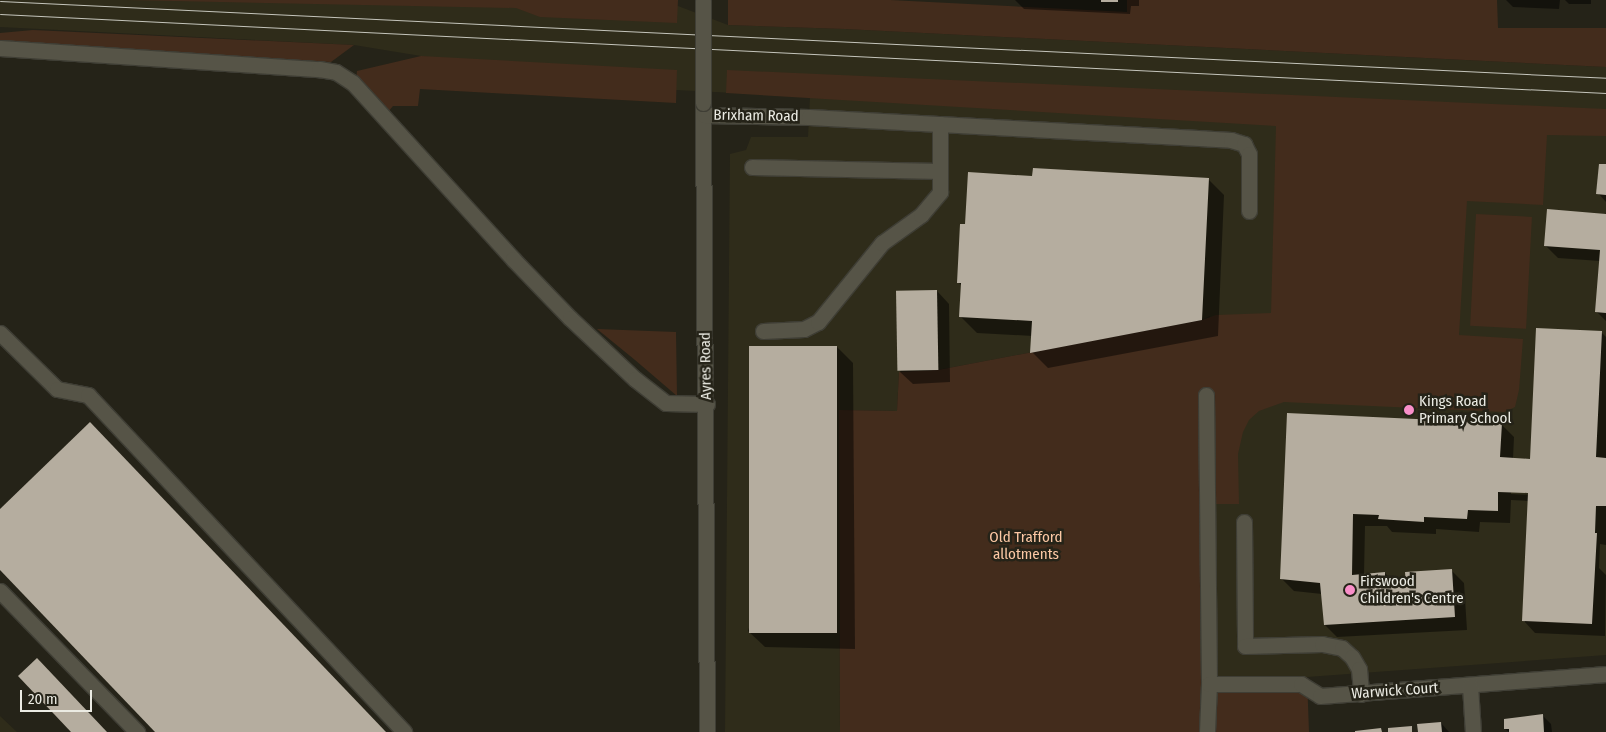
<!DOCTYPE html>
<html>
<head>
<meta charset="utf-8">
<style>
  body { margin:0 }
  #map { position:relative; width:1606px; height:732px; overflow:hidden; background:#252318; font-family:"Fira Sans Condensed",sans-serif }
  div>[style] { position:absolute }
  .built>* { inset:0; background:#2f2c1a }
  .green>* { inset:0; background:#432c1c; transform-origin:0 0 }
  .shadow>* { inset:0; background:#0007 }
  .building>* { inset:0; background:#b5ad9f; transform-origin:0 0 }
  .roads { filter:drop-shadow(1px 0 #3f3e35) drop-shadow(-1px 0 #3f3e35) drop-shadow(0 1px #3f3e35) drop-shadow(0 -1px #3f3e35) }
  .minor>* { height:15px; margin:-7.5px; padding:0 7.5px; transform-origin:7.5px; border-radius:7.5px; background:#565447 }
  .tram>* { height:1px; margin:-0.5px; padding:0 0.5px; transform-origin:0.5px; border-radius:0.5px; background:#c5c5bc }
  .bridges { filter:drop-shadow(1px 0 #3f3e35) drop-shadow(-1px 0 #3f3e35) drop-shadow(0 1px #3f3e35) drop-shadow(0 -1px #3f3e35) }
  .minor-bridge>* { height:15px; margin:-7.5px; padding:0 7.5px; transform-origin:7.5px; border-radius:7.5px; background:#565447 }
  .dots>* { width:14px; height:14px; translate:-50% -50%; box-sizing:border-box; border:2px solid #252318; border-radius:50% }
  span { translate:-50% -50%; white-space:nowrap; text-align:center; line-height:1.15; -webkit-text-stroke:5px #252318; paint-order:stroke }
  .street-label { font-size:15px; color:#ebebe3 }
  .poi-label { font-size:15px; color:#ebebe3 }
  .left { translate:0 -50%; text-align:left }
  .park-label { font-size:15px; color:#fcc8a4 }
  .scale { position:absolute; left:20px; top:690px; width:72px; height:22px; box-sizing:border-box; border:2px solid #ebebe3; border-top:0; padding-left:6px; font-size:15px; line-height:18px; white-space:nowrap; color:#ebebe3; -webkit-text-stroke:4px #252318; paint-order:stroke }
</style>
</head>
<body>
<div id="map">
  <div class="built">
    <i style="clip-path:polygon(0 0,631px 0,678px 6px,728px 25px,845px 29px,1606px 67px,1606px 655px,1307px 677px,1223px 679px,1214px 676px,1210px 316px,1202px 320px,938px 370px,899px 372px,897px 411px,839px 410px,840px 732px,725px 732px,730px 154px,746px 150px,751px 137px,808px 137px,810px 97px,676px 90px,421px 56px,354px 45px,0 27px)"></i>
    <i style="clip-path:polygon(0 716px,17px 732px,0 732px)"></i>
  </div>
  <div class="green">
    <i style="clip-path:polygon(126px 0,678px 0,677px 23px,540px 17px,516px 8px)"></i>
    <i style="clip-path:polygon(728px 0,890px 0,1127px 12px,1127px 0,1497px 0,1498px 28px,1606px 28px,1606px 67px,845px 29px,728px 25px)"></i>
    <i style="clip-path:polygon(33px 30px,354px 45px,331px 62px,0 42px,0 33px)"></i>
    <i style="clip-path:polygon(421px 56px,677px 70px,676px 103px,420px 89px,418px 106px,393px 106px,388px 112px,356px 80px,357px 71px)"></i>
    <i style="clip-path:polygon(727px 70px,1606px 109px,1606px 136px,1547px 135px,1543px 205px,1467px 201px,1459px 335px,1523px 339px,1519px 390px,1515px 407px,1504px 412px,1284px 402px,1259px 411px,1249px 420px,1243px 432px,1238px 454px,1239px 504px,1212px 504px,1214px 676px,1223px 679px,1307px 677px,1309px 732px,840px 732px,839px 410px,897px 411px,899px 372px,938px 370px,1202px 320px,1216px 315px,1271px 313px,1276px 126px,726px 93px)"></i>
    <i style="left:1476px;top:214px;width:56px;height:112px;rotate:3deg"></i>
    <i style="clip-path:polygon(597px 329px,676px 332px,677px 396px,635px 360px)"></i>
  </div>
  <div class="shadow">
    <i style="clip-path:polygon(1015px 0,1139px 0,1139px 6px,1131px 6px,1130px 14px,1024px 9px)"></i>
    <i style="clip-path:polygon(1506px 0,1560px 0,1559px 9px,1513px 7px)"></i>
    <i style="clip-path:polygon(1565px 0,1591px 0,1591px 4px,1569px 4px)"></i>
    <i style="clip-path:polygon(1606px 165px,1606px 202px,1598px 193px)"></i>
    <i style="clip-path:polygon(1208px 179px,1224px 195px,1218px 336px,1048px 368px,1032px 352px,1033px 336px,977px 333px,961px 317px,962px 286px,958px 282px,966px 226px)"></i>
    <i style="clip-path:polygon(1606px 216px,1606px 321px,1596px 311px,1600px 261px,1558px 258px,1545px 245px)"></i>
    <i style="clip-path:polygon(937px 291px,949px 304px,950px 382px,913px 384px,900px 372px)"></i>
    <i style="clip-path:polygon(evenodd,1602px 333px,1606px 337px,1606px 545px,1600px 544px,1599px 568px,1606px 575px,1605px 636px,1535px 633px,1523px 620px,1529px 501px,1511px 500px,1510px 523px,1480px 522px,1479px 532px,1436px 529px,1436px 534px,1392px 532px,1387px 526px,1365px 526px,1364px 575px,1385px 573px,1397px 586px,1407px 586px,1452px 571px,1464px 583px,1467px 630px,1337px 637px,1325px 625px,1322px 594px,1294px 591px,1282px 579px,1288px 415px,1501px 424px,1514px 437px,1513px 459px,1531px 461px,1602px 333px,1511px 491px,1534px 492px,1534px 495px,1511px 494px,1511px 491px)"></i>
    <i style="clip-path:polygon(837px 347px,853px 363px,855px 649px,765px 647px,748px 631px)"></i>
    <i style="clip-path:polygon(1543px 716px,1551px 724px,1552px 732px,1509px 732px,1505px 729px)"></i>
    <i style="clip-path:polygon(1441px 723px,1449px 732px,1419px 732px)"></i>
  </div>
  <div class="building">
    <i style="left:1101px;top:0;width:17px;height:2px"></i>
    <i style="clip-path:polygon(1599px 164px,1606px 164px,1606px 195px,1596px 194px)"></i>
    <i style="clip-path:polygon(1033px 168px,1209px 178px,1202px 320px,1030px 353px,1032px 321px,959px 317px,961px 283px,957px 283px,960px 224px,965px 224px,968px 172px,1032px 176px)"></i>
    <i style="clip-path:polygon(1547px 209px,1606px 214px,1606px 313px,1595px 312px,1600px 250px,1544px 246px)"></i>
    <i style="left:937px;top:290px;width:80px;height:41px;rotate:89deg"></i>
    <i style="clip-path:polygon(1536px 328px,1602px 331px,1596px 457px,1606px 458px,1606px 506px,1596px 506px,1595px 533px,1597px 533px,1592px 624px,1522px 621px,1528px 493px,1498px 492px,1498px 511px,1468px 510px,1467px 519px,1424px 517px,1424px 522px,1378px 519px,1379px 515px,1353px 514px,1352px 575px,1385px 572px,1385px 586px,1406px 585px,1405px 572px,1452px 569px,1455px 617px,1324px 625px,1320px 583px,1280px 579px,1287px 413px,1502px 423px,1500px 457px,1530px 459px)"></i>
    <i style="left:837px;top:346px;width:287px;height:88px;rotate:90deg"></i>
    <i style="clip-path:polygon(90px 422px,386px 732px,155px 732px,0 570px,0 509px)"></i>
    <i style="clip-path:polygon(37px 658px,107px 732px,71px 732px,18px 676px)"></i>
    <i style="clip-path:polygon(1543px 714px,1544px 732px,1509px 732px,1509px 729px,1504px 729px,1504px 719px)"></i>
    <i style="clip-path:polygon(1441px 722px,1442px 732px,1418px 732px,1417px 724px)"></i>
    <i style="clip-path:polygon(1412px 726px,1412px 732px,1388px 732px,1388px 728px)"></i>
    <i style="clip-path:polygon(1381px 728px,1382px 732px,1355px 732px,1355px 731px)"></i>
  </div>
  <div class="roads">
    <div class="minor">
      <i style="left:0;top:48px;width:320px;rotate:3.8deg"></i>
      <i style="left:319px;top:69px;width:17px;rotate:10deg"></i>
      <i style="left:336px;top:72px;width:20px;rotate:33deg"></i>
      <i style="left:353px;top:83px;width:238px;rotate:47.7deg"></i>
      <i style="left:513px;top:259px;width:82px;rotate:46deg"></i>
      <i style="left:570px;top:318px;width:89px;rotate:43.2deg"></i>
      <i style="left:635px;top:379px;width:39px;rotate:38deg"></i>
      <i style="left:666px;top:403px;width:41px;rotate:1.4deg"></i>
      <i style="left:703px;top:103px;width:629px;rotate:89.64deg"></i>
      <i style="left:704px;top:115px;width:105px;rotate:1.1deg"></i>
      <i style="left:809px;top:117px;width:423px;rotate:3.1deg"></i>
      <i style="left:1231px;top:140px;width:14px;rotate:17deg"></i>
      <i style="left:1244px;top:144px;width:11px;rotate:63deg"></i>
      <i style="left:1249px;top:154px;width:57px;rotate:90deg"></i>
      <i style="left:752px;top:167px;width:188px;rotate:1.2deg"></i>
      <i style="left:763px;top:331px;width:41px;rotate:-2.8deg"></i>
      <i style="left:804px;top:329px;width:16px;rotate:-27deg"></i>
      <i style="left:818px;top:322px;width:102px;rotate:-51deg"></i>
      <i style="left:882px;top:243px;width:48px;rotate:-35.7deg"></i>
      <i style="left:921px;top:215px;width:30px;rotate:-50deg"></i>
      <i style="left:940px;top:192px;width:68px;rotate:-90deg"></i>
      <i style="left:0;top:333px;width:80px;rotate:44.5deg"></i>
      <i style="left:57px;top:389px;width:32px;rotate:11deg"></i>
      <i style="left:88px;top:395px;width:462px;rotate:46.8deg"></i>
      <i style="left:1206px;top:395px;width:289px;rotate:89.4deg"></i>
      <i style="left:1209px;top:684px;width:48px;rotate:92.4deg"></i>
      <i style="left:1244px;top:522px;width:124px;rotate:89.5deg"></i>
      <i style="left:1245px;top:646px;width:77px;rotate:-1.5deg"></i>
      <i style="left:1322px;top:644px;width:20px;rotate:11deg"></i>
      <i style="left:1342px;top:648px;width:13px;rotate:42deg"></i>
      <i style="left:1352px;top:657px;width:14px;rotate:60deg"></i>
      <i style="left:1359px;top:669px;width:25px;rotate:85deg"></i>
      <i style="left:0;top:591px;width:197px;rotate:45.8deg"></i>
      <i style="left:1209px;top:684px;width:92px"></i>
      <i style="left:1301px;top:684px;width:22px;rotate:32deg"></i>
      <i style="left:1320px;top:696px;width:287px;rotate:-4.4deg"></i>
      <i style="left:1470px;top:686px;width:46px;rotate:86.3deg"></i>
    </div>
  </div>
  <div class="tram">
    <i style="left:0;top:1px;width:1608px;rotate:2.74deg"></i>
    <i style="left:0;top:14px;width:1608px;rotate:2.82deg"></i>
  </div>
  <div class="bridges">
    <div class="minor-bridge">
      <i style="left:703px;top:0;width:103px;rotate:90deg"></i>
    </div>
  </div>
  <div class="dots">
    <i style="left:1409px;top:410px;background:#f98fc9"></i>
    <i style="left:1350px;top:590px;background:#f98fc9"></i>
  </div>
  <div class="street-label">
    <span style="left:756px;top:116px;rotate:1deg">Brixham Road</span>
    <span style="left:706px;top:366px;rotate:-91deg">Ayres Road</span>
    <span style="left:1395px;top:691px;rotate:-4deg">Warwick Court</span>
  </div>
  <div class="poi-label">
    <span class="left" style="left:1419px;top:410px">Kings Road<br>Primary School</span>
    <span class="left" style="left:1360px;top:590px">Firswood<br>Children's Centre</span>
  </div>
  <div class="park-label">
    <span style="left:1026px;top:546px">Old Trafford<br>allotments</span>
  </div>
  <div class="scale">20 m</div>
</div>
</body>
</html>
